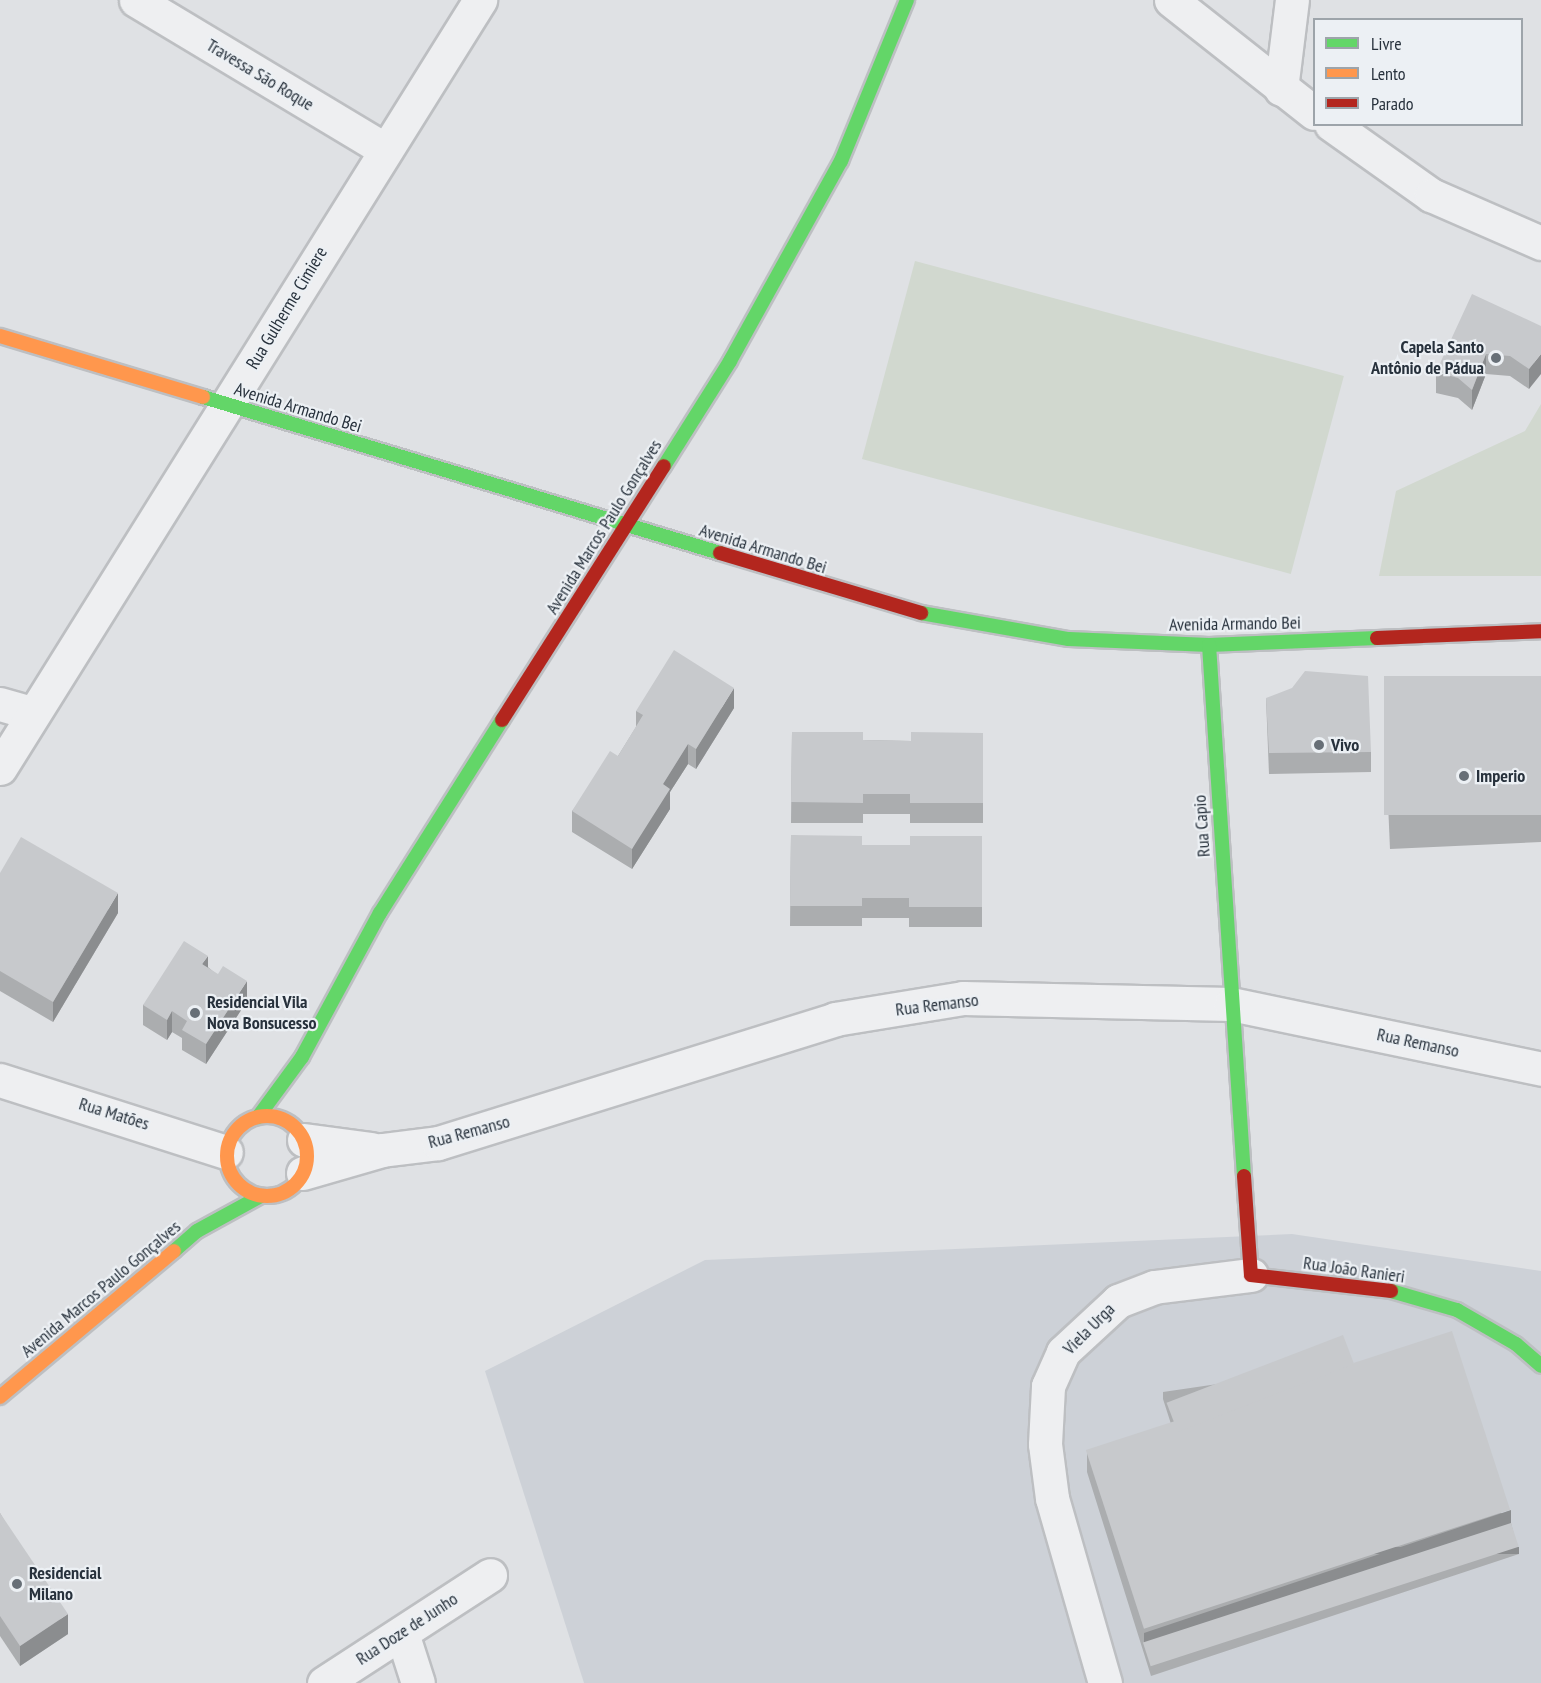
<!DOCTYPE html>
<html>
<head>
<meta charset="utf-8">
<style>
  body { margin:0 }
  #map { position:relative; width:1541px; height:1683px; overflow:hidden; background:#dfe1e4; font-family:"PT Sans Narrow",sans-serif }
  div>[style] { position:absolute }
  .built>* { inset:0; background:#cdd1d7 }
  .green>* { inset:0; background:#d1d8cf; transform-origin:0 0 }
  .roads { filter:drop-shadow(2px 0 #bdbfc2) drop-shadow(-2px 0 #bdbfc2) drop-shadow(0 2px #bdbfc2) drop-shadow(0 -2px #bdbfc2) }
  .street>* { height:33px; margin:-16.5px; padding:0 16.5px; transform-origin:16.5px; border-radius:16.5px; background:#eeeff1 }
  .fast>* { height:14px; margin:-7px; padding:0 7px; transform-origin:7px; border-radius:7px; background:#63d668 }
  .slow>* { height:14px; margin:-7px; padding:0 7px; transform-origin:7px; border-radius:7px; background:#ff974d }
  .slow>.ring { margin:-7px; padding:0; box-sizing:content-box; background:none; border:14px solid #ff974d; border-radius:50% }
  .jam>* { height:14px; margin:-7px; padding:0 7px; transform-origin:7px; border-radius:7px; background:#b3261e }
  .wall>* { inset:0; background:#abadaf }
  .shaded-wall>* { inset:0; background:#8b8d8f; transform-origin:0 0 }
  .building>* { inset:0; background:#c7c9cc; transform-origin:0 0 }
  .dots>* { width:16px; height:16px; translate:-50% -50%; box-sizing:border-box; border:3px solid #ecf0f4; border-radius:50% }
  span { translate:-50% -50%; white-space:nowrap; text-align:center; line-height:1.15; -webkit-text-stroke:4.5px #ecf0f4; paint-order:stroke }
  .street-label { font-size:18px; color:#27313c }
  .poi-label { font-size:18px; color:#27313c; font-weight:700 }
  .right { translate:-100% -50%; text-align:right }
  .left { translate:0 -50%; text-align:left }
  .legend { position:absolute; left:1313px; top:18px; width:210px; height:108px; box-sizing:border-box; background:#ecf0f4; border:2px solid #9da4aa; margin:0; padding:8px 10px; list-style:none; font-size:18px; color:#27313c }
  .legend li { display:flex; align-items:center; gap:12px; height:30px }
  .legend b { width:30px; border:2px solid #9da4aa }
</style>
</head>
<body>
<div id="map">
  <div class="built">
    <i style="clip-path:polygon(1292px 1234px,1541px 1271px,1541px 1683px,584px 1683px,485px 1371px,705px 1260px)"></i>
  </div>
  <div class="green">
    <i style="left:915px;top:261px;width:444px;height:205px;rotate:15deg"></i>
    <i style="clip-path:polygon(1541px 404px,1541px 576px,1379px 576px,1396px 491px,1525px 431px)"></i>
  </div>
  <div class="roads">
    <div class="street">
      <i style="left:136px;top:0;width:289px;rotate:31deg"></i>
      <i style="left:1171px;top:0;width:182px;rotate:38.3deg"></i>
      <i style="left:1281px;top:89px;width:90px;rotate:-83deg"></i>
      <i style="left:1331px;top:124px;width:123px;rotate:35.4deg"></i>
      <i style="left:1431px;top:195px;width:120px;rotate:23.6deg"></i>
      <i style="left:0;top:704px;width:32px;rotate:16deg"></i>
      <i style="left:0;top:768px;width:906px;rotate:-57.99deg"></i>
      <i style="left:0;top:1080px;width:237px;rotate:17.7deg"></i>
      <i style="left:304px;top:1140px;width:68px;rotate:7.7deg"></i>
      <i style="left:303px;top:1173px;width:82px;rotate:-16.2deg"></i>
      <i style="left:382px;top:1150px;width:56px;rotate:-7.1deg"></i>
      <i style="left:438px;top:1143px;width:416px;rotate:-17.3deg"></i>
      <i style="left:835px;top:1019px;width:130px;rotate:-9.3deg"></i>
      <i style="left:963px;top:998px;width:268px;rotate:1.3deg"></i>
      <i style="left:1231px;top:1004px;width:317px;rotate:11.8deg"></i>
      <i style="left:402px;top:1633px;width:52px;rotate:72.3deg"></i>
      <i style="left:324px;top:1683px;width:198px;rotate:-33deg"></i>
      <i style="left:1105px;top:1683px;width:192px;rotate:-106deg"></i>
      <i style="left:1052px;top:1498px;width:54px;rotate:-97.4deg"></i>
      <i style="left:1045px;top:1444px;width:58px;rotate:-87deg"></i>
      <i style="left:1048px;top:1386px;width:37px;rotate:-66deg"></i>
      <i style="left:1063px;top:1352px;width:75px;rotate:-42.8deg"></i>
      <i style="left:1118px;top:1301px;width:39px;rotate:-21deg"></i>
      <i style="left:1154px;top:1287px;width:98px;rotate:-7.1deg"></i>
    </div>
    <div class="fast">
      <i style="left:203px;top:397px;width:540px;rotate:16.79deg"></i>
      <i style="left:664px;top:466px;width:124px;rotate:-57.8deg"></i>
      <i style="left:730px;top:361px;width:229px;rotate:-61deg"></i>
      <i style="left:841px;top:161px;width:174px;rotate:-67.7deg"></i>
      <i style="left:921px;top:613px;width:150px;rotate:10deg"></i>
      <i style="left:1069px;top:639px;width:140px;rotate:2.5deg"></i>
      <i style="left:1209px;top:645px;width:168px;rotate:-2.4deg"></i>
      <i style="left:1209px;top:645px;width:532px;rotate:86.23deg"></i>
      <i style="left:258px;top:1117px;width:74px;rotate:-53.7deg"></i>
      <i style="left:302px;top:1057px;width:164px;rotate:-61.6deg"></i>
      <i style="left:380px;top:913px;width:228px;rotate:-57.7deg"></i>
      <i style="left:174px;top:1251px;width:30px;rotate:-41deg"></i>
      <i style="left:197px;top:1231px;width:73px;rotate:-28.7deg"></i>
      <i style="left:1391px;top:1291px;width:69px;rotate:16.1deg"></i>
      <i style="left:1457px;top:1310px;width:68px;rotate:30deg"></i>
      <i style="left:1516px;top:1344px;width:33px;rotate:41deg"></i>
    </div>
    <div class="slow">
      <i style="left:0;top:336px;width:212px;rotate:16.7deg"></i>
      <i class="ring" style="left:227px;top:1116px;width:66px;height:66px"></i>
      <i style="left:0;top:1397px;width:227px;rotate:-40deg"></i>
    </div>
    <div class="jam">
      <i style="left:720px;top:553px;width:210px;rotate:16.6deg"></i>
      <i style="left:1377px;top:638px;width:164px;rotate:-2.4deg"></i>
      <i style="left:502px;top:720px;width:301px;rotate:-57.5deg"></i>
      <i style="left:1244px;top:1176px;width:99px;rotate:86deg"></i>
      <i style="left:1251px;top:1275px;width:141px;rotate:6.5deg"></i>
    </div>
  </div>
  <div class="wall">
    <i style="clip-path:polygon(1541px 326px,1529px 389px,1510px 376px,1486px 374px,1472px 410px,1458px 398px,1436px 393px,1436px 372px)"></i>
    <i style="clip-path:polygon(1541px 676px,1541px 842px,1390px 849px,1384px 710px,1384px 683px)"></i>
    <i style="clip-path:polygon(1266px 698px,1371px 752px,1371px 772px,1269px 774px)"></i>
    <i style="clip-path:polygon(734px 708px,696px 769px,688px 764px,670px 792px,670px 809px,632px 869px,572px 832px,572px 811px,618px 756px,636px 727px,636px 711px)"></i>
    <i style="clip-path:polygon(792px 732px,863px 740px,911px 741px,983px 733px,983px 823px,910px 823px,910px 814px,863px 814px,863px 823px,791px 823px)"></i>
    <i style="clip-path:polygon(791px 835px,862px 845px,910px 845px,982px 836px,982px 927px,909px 927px,909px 918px,862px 918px,862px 926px,790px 926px)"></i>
    <i style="clip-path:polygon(0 873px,118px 913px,53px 1022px,0 991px)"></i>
    <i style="clip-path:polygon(208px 967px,247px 1001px,206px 1064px,182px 1050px,182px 1038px,172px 1032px,167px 1040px,143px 1025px,143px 1005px)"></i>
    <i style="clip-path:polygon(1354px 1364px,1511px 1523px,1519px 1554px,1151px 1676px,1087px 1472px,1087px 1452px,1171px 1424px,1163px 1399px,1163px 1392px)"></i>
    <i style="clip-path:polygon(0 1513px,68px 1634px,20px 1666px,0 1636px)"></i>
  </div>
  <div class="shaded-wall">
    <i style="clip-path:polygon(1486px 354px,1486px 374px,1472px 410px,1472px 390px)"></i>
    <i style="clip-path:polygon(1541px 354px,1541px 374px,1529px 389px,1529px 369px)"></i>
    <i style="clip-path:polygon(734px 688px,734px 708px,696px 769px,696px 749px)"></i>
    <i style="clip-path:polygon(688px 744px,688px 764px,670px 792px,670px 809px,632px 869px,632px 849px,663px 784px)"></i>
    <i style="clip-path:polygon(118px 893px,118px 913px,53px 1022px,53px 1002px)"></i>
    <i style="clip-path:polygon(208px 956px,208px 976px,202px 964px)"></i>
    <i style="clip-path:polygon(247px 981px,247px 1001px,206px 1064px,206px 1044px)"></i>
    <i style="clip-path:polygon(172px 1011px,172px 1032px,167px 1040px,167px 1020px)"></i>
    <i style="clip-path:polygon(1511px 1510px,1511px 1530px,1144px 1646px,1144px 1633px)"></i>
    <i style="left:1519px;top:1547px;width:7px;height:388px;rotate:90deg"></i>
    <i style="clip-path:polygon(68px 1614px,68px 1634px,20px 1666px,20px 1646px)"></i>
  </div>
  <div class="building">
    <i style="clip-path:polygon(1472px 294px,1541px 326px,1541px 354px,1529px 369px,1510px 356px,1486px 354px,1472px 390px,1458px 378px,1436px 372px)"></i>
    <i style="clip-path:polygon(674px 650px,734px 688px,696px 749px,688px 744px,663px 784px,670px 789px,632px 849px,572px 811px,610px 751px,618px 756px,643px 715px,636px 711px)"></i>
    <i style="clip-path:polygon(1305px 671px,1368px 676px,1371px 752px,1269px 753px,1266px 698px,1292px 688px)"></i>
    <i style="left:1541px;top:676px;width:139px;height:157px;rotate:90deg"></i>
    <i style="clip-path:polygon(792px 732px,863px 732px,863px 740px,911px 741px,911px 732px,983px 733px,983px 803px,910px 803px,910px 794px,863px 794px,863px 803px,791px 802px)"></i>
    <i style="clip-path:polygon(791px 835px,862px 836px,862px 845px,910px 845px,910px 836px,982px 836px,982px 907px,909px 907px,909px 898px,862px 898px,862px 906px,790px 906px)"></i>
    <i style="clip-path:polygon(21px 837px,118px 893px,53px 1002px,0 971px,0 873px)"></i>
    <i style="clip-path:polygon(184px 941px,208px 956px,202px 964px,218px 974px,223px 966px,247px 981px,206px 1044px,182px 1030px,187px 1021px,172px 1011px,167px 1020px,143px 1005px)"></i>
    <i style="left:1452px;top:1331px;width:188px;height:385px;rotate:72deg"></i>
    <i style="left:1343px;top:1335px;width:31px;height:189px;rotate:69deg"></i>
    <i style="clip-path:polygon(0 1513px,68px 1614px,20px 1646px,0 1616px)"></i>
    <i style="left:1511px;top:1523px;width:25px;height:387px;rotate:72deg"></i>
  </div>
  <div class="dots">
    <i style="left:1496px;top:358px;background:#676f77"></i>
    <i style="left:1319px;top:745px;background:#676f77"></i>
    <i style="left:1464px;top:776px;background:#676f77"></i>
    <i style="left:195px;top:1013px;background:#676f77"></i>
    <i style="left:17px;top:1584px;background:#676f77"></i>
  </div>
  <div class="street-label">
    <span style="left:260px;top:75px;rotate:31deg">Travessa São Roque</span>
    <span style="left:287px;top:308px;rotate:-59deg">Rua Gulherme Cimiere</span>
    <span style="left:298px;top:408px;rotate:17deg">Avenida Armando Bei</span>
    <span style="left:604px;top:527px;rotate:-58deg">Avenida Marcos Paulo Gonçalves</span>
    <span style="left:763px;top:549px;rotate:17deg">Avenida Armando Bei</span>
    <span style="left:1235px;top:624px;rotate:-1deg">Avenida Armando Bei</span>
    <span style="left:1202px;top:826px;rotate:-94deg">Rua Capio</span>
    <span style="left:937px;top:1005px;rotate:-7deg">Rua Remanso</span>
    <span style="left:1418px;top:1043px;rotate:12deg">Rua Remanso</span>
    <span style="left:114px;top:1114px;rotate:17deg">Rua Matões</span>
    <span style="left:469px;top:1132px;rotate:-15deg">Rua Remanso</span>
    <span style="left:1354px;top:1270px;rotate:8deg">Rua João Ranieri</span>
    <span style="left:101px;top:1289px;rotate:-40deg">Avenida Marcos Paulo Gonçalves</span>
    <span style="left:1089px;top:1329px;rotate:-45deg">Viela Urga</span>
    <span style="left:407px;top:1629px;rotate:-33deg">Rua Doze de Junho</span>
  </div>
  <div class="poi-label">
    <span class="right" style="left:1484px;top:358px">Capela Santo<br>Antônio de Pádua</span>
    <span class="left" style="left:1331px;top:745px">Vivo</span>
    <span class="left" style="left:1476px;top:776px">Imperio</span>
    <span class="left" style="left:207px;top:1013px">Residencial Vila<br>Nova Bonsucesso</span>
    <span class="left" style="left:29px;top:1584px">Residencial<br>Milano</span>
  </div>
  <ul class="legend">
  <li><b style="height:8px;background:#63d668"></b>Livre</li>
  <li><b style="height:8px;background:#ff974d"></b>Lento</li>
  <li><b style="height:8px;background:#b3261e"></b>Parado</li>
  </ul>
</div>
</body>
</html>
